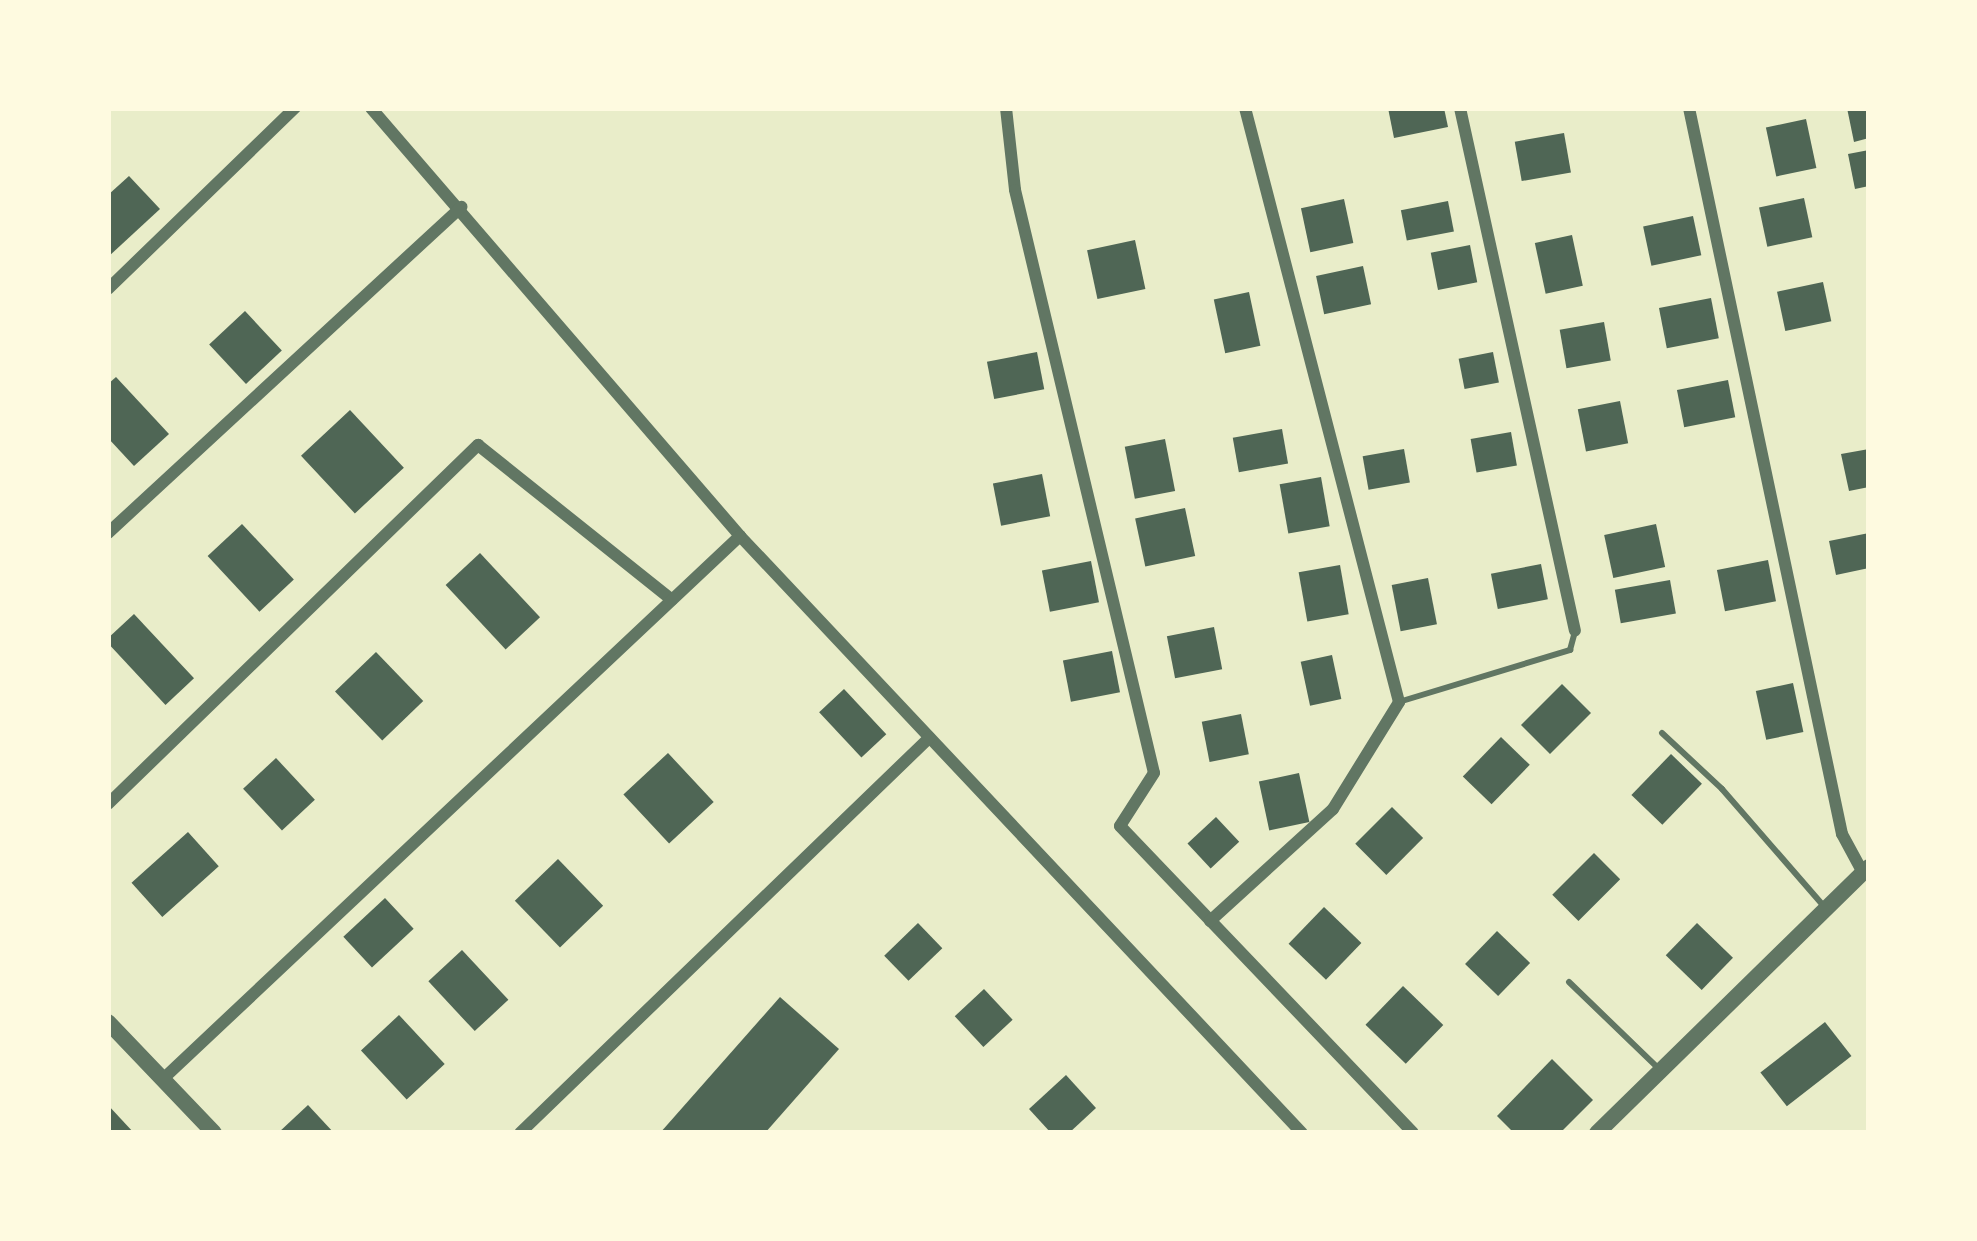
<!DOCTYPE html>
<html>
<head>
<meta charset="utf-8">
<style>
  body { margin:0 }
  #map { position:relative; width:1977px; height:1241px; overflow:hidden; background:#e9edc9; font-family:Ubuntu,sans-serif }
  div>[style] { position:absolute }
  .building>* { inset:0; background:#4f6655; transform-origin:0 0 }
  .service>* { height:6px; margin:-3px; padding:0 3px; transform-origin:3px; border-radius:3px; background:#617663 }
  .minor>* { height:12px; margin:-6px; padding:0 6px; transform-origin:6px; border-radius:6px; background:#617663 }
  .tertiary>* { height:16px; margin:-8px; padding:0 8px; transform-origin:8px; border-radius:8px; background:#617663 }
  span { translate:-50% -50%; white-space:nowrap; text-align:center; line-height:1.15; -webkit-text-stroke:9px #fefae0; paint-order:stroke }
  .frame { position:absolute; inset:0; border:111px solid #fefae0; pointer-events:none }
</style>
</head>
<body>
<div id="map">
  <div class="building">
    <i style="clip-path:polygon(1388px 108px,1444px 108px,1448px 127px,1394px 138px)"></i>
    <i style="clip-path:polygon(1847px 108px,1869px 108px,1869px 138px,1854px 142px)"></i>
    <i style="left:1806px;top:119px;width:50px;height:41px;rotate:78deg"></i>
    <i style="left:1564px;top:133px;width:40px;height:50px;rotate:80deg"></i>
    <i style="clip-path:polygon(1869px 150px,1869px 186px,1855px 189px,1848px 154px)"></i>
    <i style="clip-path:polygon(129px 176px,160px 209px,108px 257px,108px 195px)"></i>
    <i style="left:1804px;top:198px;width:40px;height:46px;rotate:78deg"></i>
    <i style="left:1344px;top:199px;width:45px;height:44px;rotate:78deg"></i>
    <i style="left:1448px;top:201px;width:31px;height:48px;rotate:79deg"></i>
    <i style="left:1693px;top:216px;width:40px;height:51px;rotate:78deg"></i>
    <i style="left:1572px;top:235px;width:52px;height:38px;rotate:78deg"></i>
    <i style="left:1135px;top:240px;width:50px;height:49px;rotate:78deg"></i>
    <i style="left:1470px;top:245px;width:38px;height:40px;rotate:79deg"></i>
    <i style="left:1363px;top:266px;width:39px;height:48px;rotate:78deg"></i>
    <i style="left:1823px;top:282px;width:40px;height:47px;rotate:78deg"></i>
    <i style="left:1249px;top:292px;width:55px;height:36px;rotate:78deg"></i>
    <i style="left:1711px;top:298px;width:41px;height:53px;rotate:79deg"></i>
    <i style="left:245px;top:311px;width:54px;height:49px;rotate:47deg"></i>
    <i style="left:1604px;top:322px;width:39px;height:45px;rotate:80deg"></i>
    <i style="left:1037px;top:352px;width:38px;height:51px;rotate:79deg"></i>
    <i style="left:1493px;top:352px;width:31px;height:35px;rotate:79deg"></i>
    <i style="clip-path:polygon(116px 377px,169px 434px,134px 466px,108px 438px,108px 384px)"></i>
    <i style="left:1728px;top:380px;width:38px;height:52px;rotate:79deg"></i>
    <i style="left:1620px;top:401px;width:43px;height:43px;rotate:79deg"></i>
    <i style="left:350px;top:410px;width:79px;height:67px;rotate:47deg"></i>
    <i style="left:1282px;top:429px;width:35px;height:50px;rotate:80deg"></i>
    <i style="left:1511px;top:432px;width:34px;height:41px;rotate:80deg"></i>
    <i style="left:1165px;top:439px;width:53px;height:41px;rotate:79deg"></i>
    <i style="left:1404px;top:449px;width:34px;height:42px;rotate:80deg"></i>
    <i style="clip-path:polygon(1869px 449px,1869px 487px,1849px 491px,1841px 454px)"></i>
    <i style="left:1042px;top:474px;width:43px;height:50px;rotate:79deg"></i>
    <i style="left:1321px;top:477px;width:50px;height:42px;rotate:80deg"></i>
    <i style="left:1185px;top:508px;width:49px;height:51px;rotate:78deg"></i>
    <i style="left:242px;top:524px;width:76px;height:47px;rotate:47deg"></i>
    <i style="left:1656px;top:524px;width:44px;height:53px;rotate:78deg"></i>
    <i style="clip-path:polygon(1869px 533px,1869px 568px,1836px 575px,1829px 541px)"></i>
    <i style="left:480px;top:553px;width:88px;height:47px;rotate:47deg"></i>
    <i style="left:1768px;top:560px;width:42px;height:52px;rotate:79deg"></i>
    <i style="left:1091px;top:561px;width:42px;height:50px;rotate:79deg"></i>
    <i style="left:1541px;top:564px;width:36px;height:51px;rotate:79deg"></i>
    <i style="left:1340px;top:565px;width:50px;height:42px;rotate:80deg"></i>
    <i style="left:1428px;top:578px;width:47px;height:37px;rotate:79deg"></i>
    <i style="left:1670px;top:580px;width:34px;height:56px;rotate:80deg"></i>
    <i style="left:134px;top:614px;width:88px;height:39px;rotate:47deg"></i>
    <i style="left:1214px;top:627px;width:43px;height:48px;rotate:79deg"></i>
    <i style="left:1112px;top:651px;width:42px;height:50px;rotate:79deg"></i>
    <i style="left:376px;top:652px;width:68px;height:57px;rotate:46deg"></i>
    <i style="left:1332px;top:655px;width:45px;height:32px;rotate:78deg"></i>
    <i style="left:1793px;top:683px;width:50px;height:38px;rotate:78deg"></i>
    <i style="left:1562px;top:684px;width:41px;height:58px;rotate:45deg"></i>
    <i style="left:844px;top:689px;width:62px;height:34px;rotate:47deg"></i>
    <i style="left:1241px;top:714px;width:41px;height:40px;rotate:79deg"></i>
    <i style="left:1501px;top:737px;width:40px;height:55px;rotate:44deg"></i>
    <i style="left:668px;top:753px;width:67px;height:61px;rotate:47deg"></i>
    <i style="left:1671px;top:754px;width:43px;height:57px;rotate:44deg"></i>
    <i style="left:276px;top:758px;width:57px;height:45px;rotate:47deg"></i>
    <i style="left:1299px;top:773px;width:50px;height:41px;rotate:78deg"></i>
    <i style="left:1392px;top:807px;width:44px;height:52px;rotate:45deg"></i>
    <i style="left:1216px;top:817px;width:34px;height:39px;rotate:47deg"></i>
    <i style="left:188px;top:832px;width:46px;height:76px;rotate:48deg"></i>
    <i style="left:1594px;top:853px;width:37px;height:59px;rotate:45deg"></i>
    <i style="left:558px;top:859px;width:65px;height:60px;rotate:46deg"></i>
    <i style="left:385px;top:898px;width:42px;height:57px;rotate:47deg"></i>
    <i style="left:1324px;top:907px;width:52px;height:51px;rotate:44deg"></i>
    <i style="left:918px;top:923px;width:35px;height:47px;rotate:46deg"></i>
    <i style="left:1697px;top:923px;width:50px;height:45px;rotate:44deg"></i>
    <i style="left:1497px;top:931px;width:46px;height:46px;rotate:44deg"></i>
    <i style="left:462px;top:950px;width:68px;height:46px;rotate:47deg"></i>
    <i style="left:1403px;top:986px;width:56px;height:54px;rotate:44deg"></i>
    <i style="left:984px;top:989px;width:42px;height:40px;rotate:47deg"></i>
    <i style="clip-path:polygon(780px 997px,839px 1049px,765px 1133px,660px 1133px)"></i>
    <i style="left:399px;top:1015px;width:67px;height:52px;rotate:47deg"></i>
    <i style="left:1825px;top:1022px;width:43px;height:82px;rotate:52deg"></i>
    <i style="clip-path:polygon(1552px 1059px,1593px 1100px,1560px 1133px,1514px 1133px,1497px 1116px)"></i>
    <i style="clip-path:polygon(1066px 1075px,1096px 1108px,1069px 1133px,1051px 1133px,1029px 1109px)"></i>
    <i style="clip-path:polygon(108px 1105px,134px 1133px,108px 1133px)"></i>
    <i style="clip-path:polygon(308px 1105px,334px 1133px,278px 1133px)"></i>
  </div>
  <div class="service">
    <i style="left:1402px;top:701px;width:176px;rotate:-16.9deg"></i>
    <i style="left:1570px;top:650px;width:20px;rotate:-75deg"></i>
    <i style="left:1662px;top:733px;width:82px;rotate:43deg"></i>
    <i style="left:1722px;top:789px;width:154px;rotate:49deg"></i>
    <i style="left:1569px;top:982px;width:124px;rotate:44deg"></i>
  </div>
  <div class="minor">
    <i style="left:371px;top:108px;width:565px;rotate:49.23deg"></i>
    <i style="left:740px;top:536px;width:820px;rotate:46.73deg"></i>
    <i style="left:1006px;top:108px;width:82px;rotate:83.7deg"></i>
    <i style="left:1015px;top:190px;width:599px;rotate:76.59deg"></i>
    <i style="left:1154px;top:773px;width:63px;rotate:122.7deg"></i>
    <i style="left:1120px;top:826px;width:424px;rotate:46.3deg"></i>
    <i style="left:1460px;top:108px;width:535px;rotate:77.6deg"></i>
    <i style="left:1689px;top:108px;width:742px;rotate:78.1deg"></i>
    <i style="left:1842px;top:834px;width:42px;rotate:61.6deg"></i>
    <i style="left:108px;top:289px;width:260px;rotate:-44.1deg"></i>
    <i style="left:108px;top:533px;width:481px;rotate:-42.7deg"></i>
    <i style="left:108px;top:804px;width:516px;rotate:-44.14deg"></i>
    <i style="left:478px;top:445px;width:248px;rotate:38.6deg"></i>
    <i style="left:1210px;top:921px;width:166px;rotate:-42.3deg"></i>
    <i style="left:1333px;top:809px;width:126px;rotate:-58.3deg"></i>
    <i style="left:1399px;top:702px;width:614px;rotate:-104.53deg"></i>
    <i style="left:164px;top:1078px;width:791px;rotate:-43.26deg"></i>
    <i style="left:520px;top:1133px;width:569px;rotate:-44deg"></i>
  </div>
  <div class="tertiary">
    <i style="left:108px;top:1022px;width:153px;rotate:46.3deg"></i>
    <i style="left:1597px;top:1133px;width:380px;rotate:-44.4deg"></i>
  </div>
  <div class="frame"></div>
</div>
</body>
</html>
